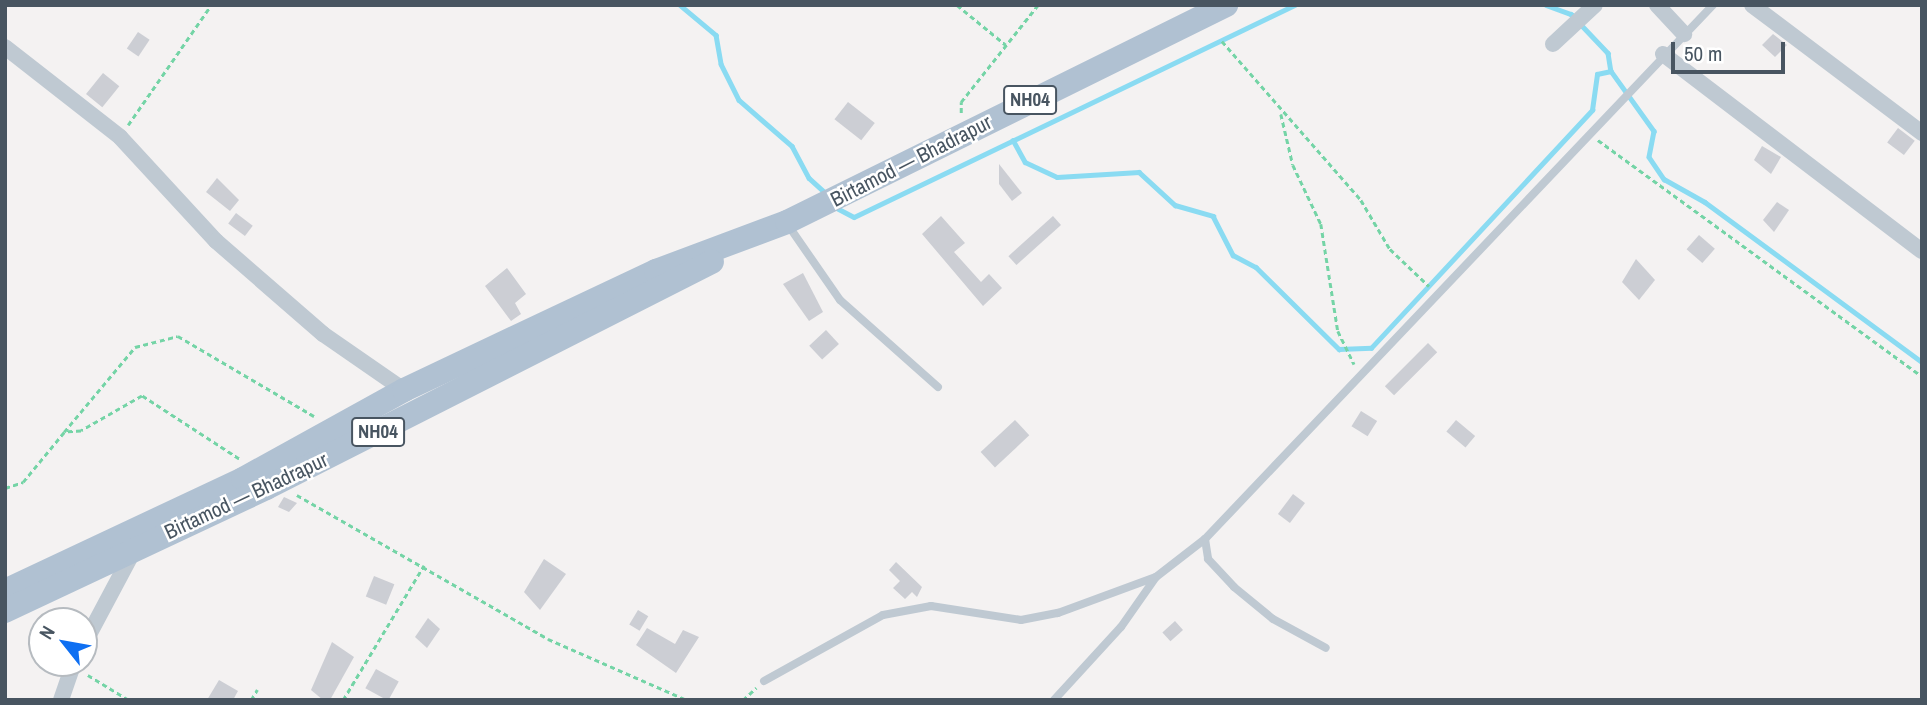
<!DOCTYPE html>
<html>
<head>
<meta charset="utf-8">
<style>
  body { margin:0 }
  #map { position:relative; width:1927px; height:705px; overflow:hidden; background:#f4f2f2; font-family:"Archivo Narrow",sans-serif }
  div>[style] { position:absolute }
  .stream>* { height:4.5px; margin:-2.25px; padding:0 2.25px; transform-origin:2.25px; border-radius:2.25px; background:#8adbf2 }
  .building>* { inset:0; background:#ccced4; transform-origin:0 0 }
  .path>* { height:2.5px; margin-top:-1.25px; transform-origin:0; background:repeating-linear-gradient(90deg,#74d4a6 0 5px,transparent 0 8.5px) }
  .service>* { height:8px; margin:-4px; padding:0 4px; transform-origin:4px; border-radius:4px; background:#bfc9d2 }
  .minor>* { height:16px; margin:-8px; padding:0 8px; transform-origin:8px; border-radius:8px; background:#bfc9d2 }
  .primary>* { height:24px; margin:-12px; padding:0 12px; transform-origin:12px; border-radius:12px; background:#b0c1d2 }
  span { translate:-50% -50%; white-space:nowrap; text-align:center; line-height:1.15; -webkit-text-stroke:5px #fff; paint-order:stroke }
  .shield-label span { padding:2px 5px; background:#fff; border:2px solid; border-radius:5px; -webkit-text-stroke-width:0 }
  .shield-label { font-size:19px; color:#485561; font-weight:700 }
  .street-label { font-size:21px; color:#485561 }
  .frame { position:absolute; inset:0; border:7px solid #485561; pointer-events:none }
  .north { position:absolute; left:28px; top:607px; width:70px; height:70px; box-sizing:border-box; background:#fff; border:2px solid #b6bbc0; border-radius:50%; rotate:301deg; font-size:19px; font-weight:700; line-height:28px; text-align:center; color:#485561 }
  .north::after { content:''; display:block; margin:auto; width:24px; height:32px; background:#0e6ff2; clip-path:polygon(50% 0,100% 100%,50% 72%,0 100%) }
  .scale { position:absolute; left:1671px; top:42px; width:114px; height:32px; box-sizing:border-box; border:4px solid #485561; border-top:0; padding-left:9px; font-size:21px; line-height:24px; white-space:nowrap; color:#485561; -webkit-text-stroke:5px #fff; paint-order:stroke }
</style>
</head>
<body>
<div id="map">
  <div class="stream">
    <i style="left:680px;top:5px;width:47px;rotate:39.8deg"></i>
    <i style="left:716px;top:35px;width:29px;rotate:80deg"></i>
    <i style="left:721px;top:64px;width:40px;rotate:63.4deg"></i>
    <i style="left:739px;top:100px;width:70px;rotate:41deg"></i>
    <i style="left:792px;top:146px;width:36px;rotate:62deg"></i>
    <i style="left:809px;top:178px;width:24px;rotate:42deg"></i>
    <i style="left:1546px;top:5px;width:27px;rotate:20deg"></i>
    <i style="left:1571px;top:14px;width:54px;rotate:46.5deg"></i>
    <i style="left:1608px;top:53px;width:18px;rotate:81deg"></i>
    <i style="left:1611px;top:71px;width:74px;rotate:54.4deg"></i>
    <i style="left:1654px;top:131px;width:26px;rotate:101deg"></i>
    <i style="left:1649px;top:157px;width:27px;rotate:56deg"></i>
    <i style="left:1664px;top:179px;width:47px;rotate:29.3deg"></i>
    <i style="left:1705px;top:202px;width:270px;rotate:36.4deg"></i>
    <i style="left:1013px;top:140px;width:25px;rotate:61deg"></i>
    <i style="left:1025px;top:162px;width:35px;rotate:25deg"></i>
    <i style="left:1057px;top:177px;width:82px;rotate:-3.5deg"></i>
    <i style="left:1139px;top:172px;width:49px;rotate:42.5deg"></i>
    <i style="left:1175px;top:205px;width:40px;rotate:16deg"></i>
    <i style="left:1213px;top:216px;width:44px;rotate:62.9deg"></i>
    <i style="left:1233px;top:255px;width:26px;rotate:28deg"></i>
    <i style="left:1256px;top:267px;width:117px;rotate:44.7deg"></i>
    <i style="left:1339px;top:349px;width:32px;rotate:-2deg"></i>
    <i style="left:1371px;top:348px;width:325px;rotate:-47.1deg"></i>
    <i style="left:1592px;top:110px;width:36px;rotate:-82deg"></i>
    <i style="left:1597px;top:74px;width:14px;rotate:-12deg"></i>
    <i style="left:835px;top:207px;width:21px;rotate:28deg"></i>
    <i style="left:854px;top:217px;width:489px;rotate:-25.7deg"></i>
  </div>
  <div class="building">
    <i style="left:138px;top:32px;width:14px;height:20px;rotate:34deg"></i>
    <i style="clip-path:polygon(1773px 34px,1787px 45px,1775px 57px,1762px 45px)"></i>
    <i style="left:103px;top:73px;width:21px;height:27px;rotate:39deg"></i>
    <i style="left:848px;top:102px;width:34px;height:22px;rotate:38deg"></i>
    <i style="left:1898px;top:128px;width:21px;height:18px;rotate:37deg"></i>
    <i style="clip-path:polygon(1762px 146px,1781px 157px,1771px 174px,1754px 160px)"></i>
    <i style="clip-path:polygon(999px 164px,1022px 193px,1012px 201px,999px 184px)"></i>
    <i style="clip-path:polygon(217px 178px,239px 200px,230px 211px,206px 192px)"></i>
    <i style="clip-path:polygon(1777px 202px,1789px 210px,1774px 232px,1763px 220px)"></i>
    <i style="left:236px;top:213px;width:21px;height:13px;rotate:37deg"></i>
    <i style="clip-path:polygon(941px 216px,965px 243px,954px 252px,981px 282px,989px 274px,1002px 288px,983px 306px,922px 234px)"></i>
    <i style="left:1053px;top:216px;width:12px;height:60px;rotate:48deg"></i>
    <i style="left:1699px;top:235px;width:21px;height:19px;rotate:41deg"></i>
    <i style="clip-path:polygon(1636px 259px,1655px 280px,1639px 300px,1622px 282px)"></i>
    <i style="clip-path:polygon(507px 268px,526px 294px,515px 303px,521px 314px,511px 321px,485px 286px)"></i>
    <i style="clip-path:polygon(803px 273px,823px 312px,809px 321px,783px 284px)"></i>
    <i style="left:826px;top:330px;width:19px;height:23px;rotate:47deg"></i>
    <i style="left:1428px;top:343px;width:13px;height:61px;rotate:45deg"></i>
    <i style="left:1361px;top:411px;width:19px;height:18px;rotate:32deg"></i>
    <i style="left:1015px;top:420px;width:21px;height:47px;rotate:47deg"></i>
    <i style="left:1456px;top:420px;width:25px;height:15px;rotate:40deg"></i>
    <i style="left:1293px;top:494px;width:15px;height:25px;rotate:37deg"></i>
    <i style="clip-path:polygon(284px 497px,297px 503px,289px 512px,278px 507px)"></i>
    <i style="clip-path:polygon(544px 559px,566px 574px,540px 610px,524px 592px)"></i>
    <i style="clip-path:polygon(896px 562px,922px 587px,917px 597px,912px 592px,905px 599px,893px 588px,900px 581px,889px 570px)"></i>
    <i style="left:374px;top:576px;width:22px;height:22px;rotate:22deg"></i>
    <i style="left:638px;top:610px;width:12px;height:17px;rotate:31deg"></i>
    <i style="clip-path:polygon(428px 618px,440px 629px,427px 648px,415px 637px)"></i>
    <i style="left:1175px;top:621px;width:12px;height:17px;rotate:48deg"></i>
    <i style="clip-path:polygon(647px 628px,675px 644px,683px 630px,699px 637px,676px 673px,636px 645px)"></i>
    <i style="clip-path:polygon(332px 642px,354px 657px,330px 700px,323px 700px,311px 690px)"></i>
    <i style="left:376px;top:669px;width:26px;height:22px;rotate:29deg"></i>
    <i style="clip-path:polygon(219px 680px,238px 691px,233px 700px,207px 700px)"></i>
  </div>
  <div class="path">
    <i style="left:957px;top:5px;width:63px;rotate:39.2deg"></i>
    <i style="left:1222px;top:41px;width:211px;rotate:48.8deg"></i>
    <i style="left:1361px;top:200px;width:57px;rotate:59.4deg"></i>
    <i style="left:1390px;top:249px;width:54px;rotate:43.5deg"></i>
    <i style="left:961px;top:113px;width:11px;rotate:-90deg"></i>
    <i style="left:961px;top:102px;width:124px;rotate:-51.6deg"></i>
    <i style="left:1281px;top:114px;width:52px;rotate:76.8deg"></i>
    <i style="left:1293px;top:165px;width:65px;rotate:64.6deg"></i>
    <i style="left:1321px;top:224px;width:108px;rotate:81deg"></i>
    <i style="left:1338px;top:331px;width:37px;rotate:64deg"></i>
    <i style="left:128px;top:125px;width:146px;rotate:-55.3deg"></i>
    <i style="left:1598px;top:140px;width:401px;rotate:36.1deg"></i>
    <i style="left:239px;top:459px;width:116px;rotate:-147deg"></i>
    <i style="left:142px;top:396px;width:70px;rotate:150.2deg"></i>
    <i style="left:81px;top:431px;width:17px;rotate:177deg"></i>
    <i style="left:64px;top:432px;width:111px;rotate:-50.1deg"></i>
    <i style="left:135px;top:347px;width:44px;rotate:-14.3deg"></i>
    <i style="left:178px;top:336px;width:158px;rotate:30.5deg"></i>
    <i style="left:5px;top:488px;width:19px;rotate:-18deg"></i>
    <i style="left:23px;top:482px;width:65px;rotate:-50.6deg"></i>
    <i style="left:297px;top:495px;width:289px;rotate:29.8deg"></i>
    <i style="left:548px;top:639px;width:152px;rotate:23.7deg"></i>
    <i style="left:88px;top:675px;width:48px;rotate:31.4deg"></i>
    <i style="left:251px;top:700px;width:12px;rotate:-59deg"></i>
    <i style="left:343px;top:700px;width:157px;rotate:-59deg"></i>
    <i style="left:743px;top:700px;width:18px;rotate:-43deg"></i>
  </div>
  <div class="service">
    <i style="left:788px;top:225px;width:91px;rotate:55.3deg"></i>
    <i style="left:840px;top:300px;width:131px;rotate:41.6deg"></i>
    <i style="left:1205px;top:539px;width:20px;rotate:81deg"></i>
    <i style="left:1208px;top:559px;width:38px;rotate:47deg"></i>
    <i style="left:1234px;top:587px;width:50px;rotate:39.4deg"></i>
    <i style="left:1273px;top:619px;width:60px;rotate:28.7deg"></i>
    <i style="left:764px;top:681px;width:136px;rotate:-29deg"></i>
    <i style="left:883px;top:615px;width:49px;rotate:-10.6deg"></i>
    <i style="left:931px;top:606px;width:91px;rotate:8.8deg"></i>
    <i style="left:1021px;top:620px;width:38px;rotate:-11deg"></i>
    <i style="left:1058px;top:613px;width:104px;rotate:-20.2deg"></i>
    <i style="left:1156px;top:577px;width:62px;rotate:-37.8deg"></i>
    <i style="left:1205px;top:539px;width:737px;rotate:-46.43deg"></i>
    <i style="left:1054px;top:700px;width:99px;rotate:-47.5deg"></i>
    <i style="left:1121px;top:627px;width:61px;rotate:-55deg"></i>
  </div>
  <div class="minor">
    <i style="left:1657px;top:5px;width:40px;rotate:47deg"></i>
    <i style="left:1752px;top:5px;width:213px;rotate:37deg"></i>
    <i style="left:1553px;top:44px;width:57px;rotate:-42.9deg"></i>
    <i style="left:5px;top:47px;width:146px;rotate:38deg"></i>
    <i style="left:120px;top:137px;width:142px;rotate:47.3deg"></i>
    <i style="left:216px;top:241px;width:142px;rotate:41deg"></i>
    <i style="left:323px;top:334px;width:98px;rotate:34.7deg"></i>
    <i style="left:1663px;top:54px;width:325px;rotate:37.3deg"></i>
    <i style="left:84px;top:644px;width:106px;rotate:-62deg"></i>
    <i style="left:61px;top:700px;width:39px;rotate:-71deg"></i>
  </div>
  <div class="primary">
    <i style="left:5px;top:591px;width:263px;rotate:-25.2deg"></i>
    <i style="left:243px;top:479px;width:184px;rotate:-28.9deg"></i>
    <i style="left:404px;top:390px;width:279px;rotate:-25.3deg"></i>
    <i style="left:656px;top:271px;width:140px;rotate:-20.5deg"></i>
    <i style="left:787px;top:222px;width:490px;rotate:-26.3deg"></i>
    <i style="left:5px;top:611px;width:289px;rotate:-25.2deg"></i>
    <i style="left:266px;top:488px;width:500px;rotate:-26.9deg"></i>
  </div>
  <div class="shield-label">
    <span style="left:1030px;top:100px">NH04</span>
    <span style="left:378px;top:432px">NH04</span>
  </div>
  <div class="street-label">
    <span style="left:911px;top:161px;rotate:-27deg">Birtamod — Bhadrapur</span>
    <span style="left:246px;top:496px;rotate:-25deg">Birtamod — Bhadrapur</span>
  </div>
  <div class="frame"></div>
  <div class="north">N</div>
  <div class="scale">50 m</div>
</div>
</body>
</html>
